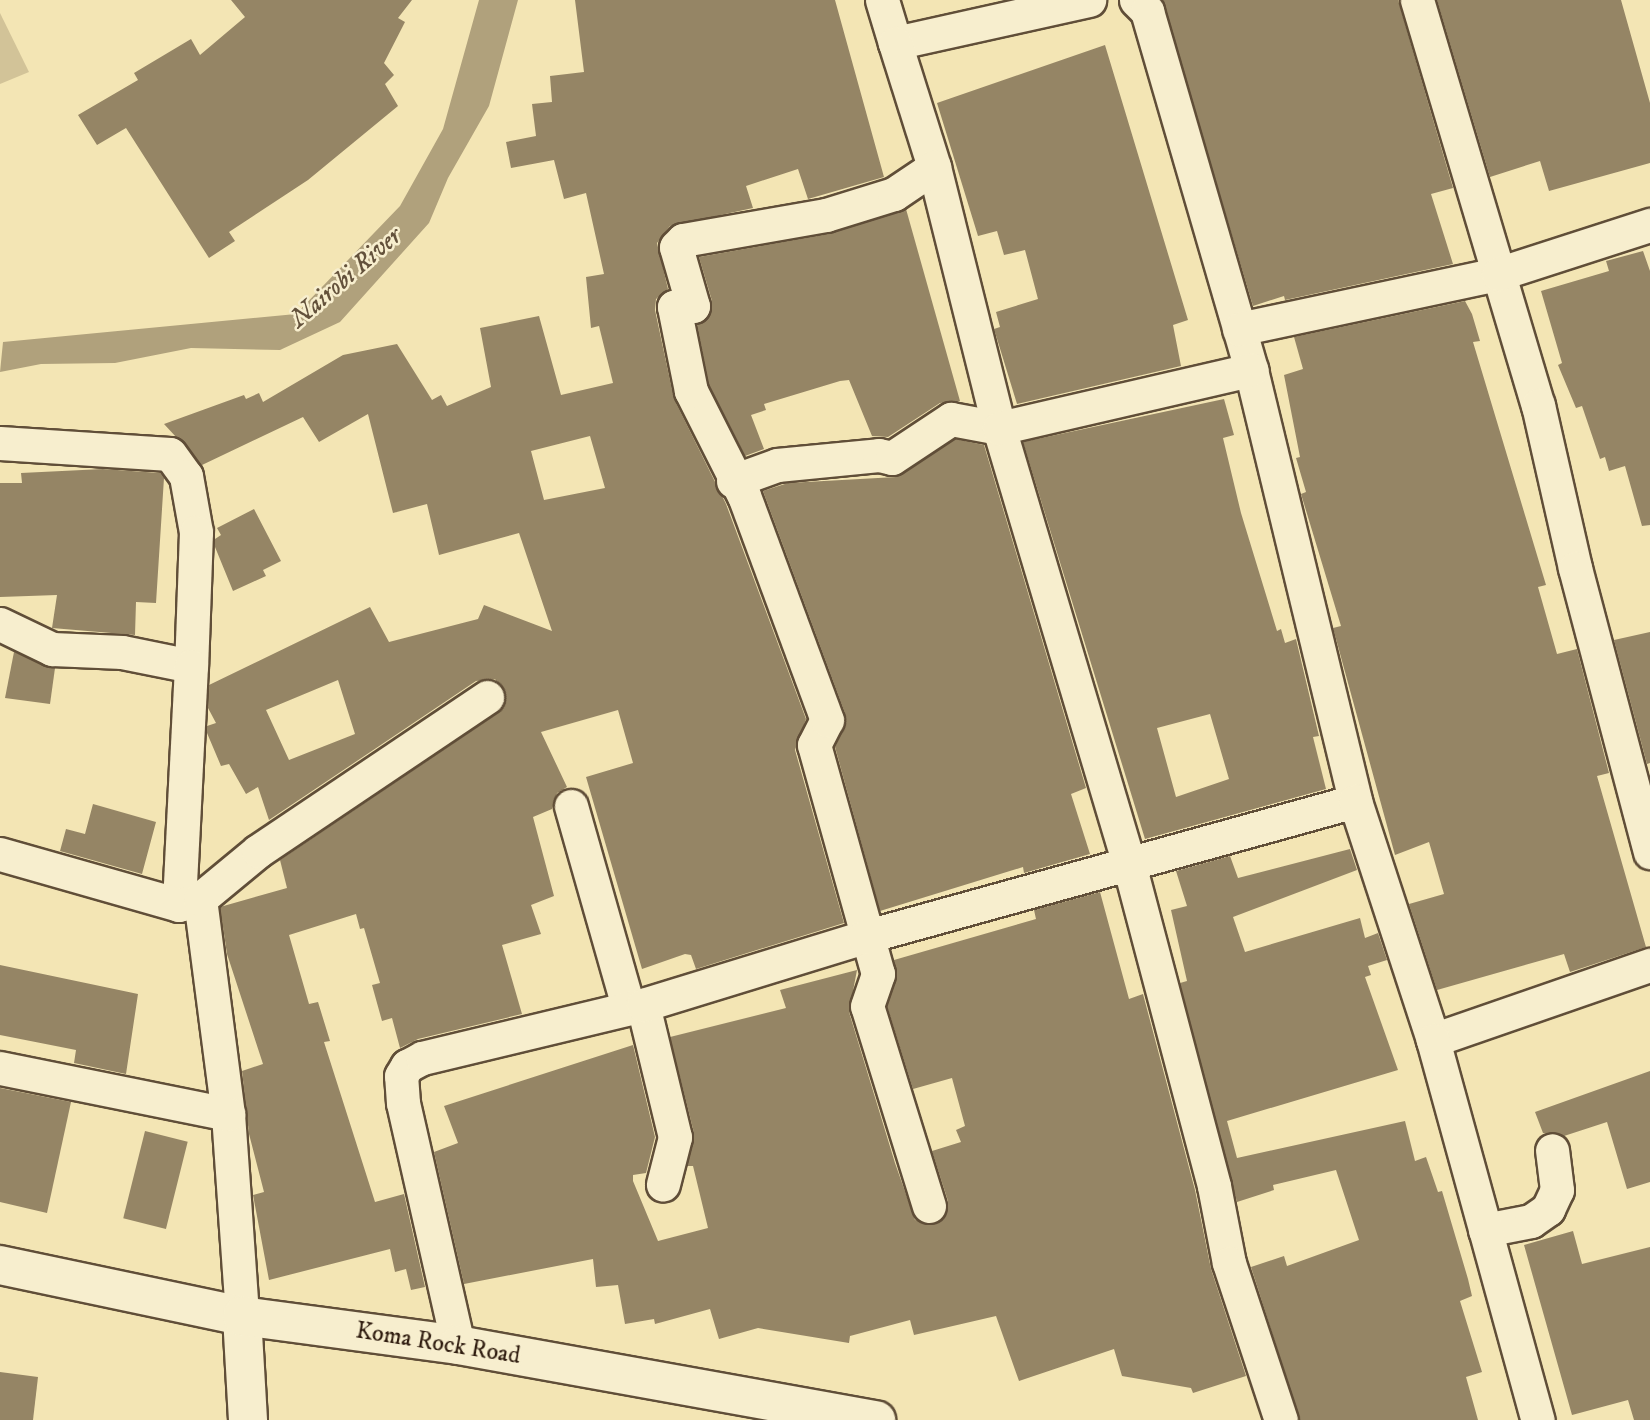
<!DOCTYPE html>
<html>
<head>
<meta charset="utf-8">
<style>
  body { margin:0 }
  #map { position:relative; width:1650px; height:1420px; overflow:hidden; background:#f3e5b4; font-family:"IM FELL DW Pica",serif }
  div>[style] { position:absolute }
  .green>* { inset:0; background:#d2c398 }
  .water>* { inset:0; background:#b0a17c }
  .building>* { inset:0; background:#958565; transform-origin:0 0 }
  .roads { filter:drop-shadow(2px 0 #604e38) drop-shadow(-2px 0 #604e38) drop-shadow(0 2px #604e38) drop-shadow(0 -2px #604e38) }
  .minor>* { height:33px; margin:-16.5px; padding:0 16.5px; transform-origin:16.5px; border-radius:16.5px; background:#f7eece }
  .tertiary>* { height:38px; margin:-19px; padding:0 19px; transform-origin:19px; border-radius:19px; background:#f7eece }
  .secondary>* { height:38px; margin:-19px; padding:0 19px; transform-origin:19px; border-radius:19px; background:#f7eece }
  span { translate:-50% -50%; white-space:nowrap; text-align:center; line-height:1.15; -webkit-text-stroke:5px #f7eece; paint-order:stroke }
  .street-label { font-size:24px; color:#2f1c0f }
  .water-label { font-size:26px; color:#63513b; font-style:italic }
</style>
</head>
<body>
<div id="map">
  <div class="green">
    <i style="clip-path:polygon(0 13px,29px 72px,0 84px)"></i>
  </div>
  <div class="water">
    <i style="clip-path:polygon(479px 0,518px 0,489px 106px,448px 178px,429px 223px,340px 322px,280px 350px,191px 348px,115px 363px,41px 364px,0 372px,3px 342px,296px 314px,400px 206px,443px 129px)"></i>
  </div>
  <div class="building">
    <i style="clip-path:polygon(231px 0,412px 0,398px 18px,405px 22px,384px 63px,394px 75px,385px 84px,398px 106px,308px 180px,229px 232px,235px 241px,209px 258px,126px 128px,97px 145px,78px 115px,138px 80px,134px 73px,191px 39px,200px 55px,245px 17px)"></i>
    <i style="clip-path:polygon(evenodd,575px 0,835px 0,884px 177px,808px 199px,798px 169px,746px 186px,753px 208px,670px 226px,657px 243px,668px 289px,656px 299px,655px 310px,674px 399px,726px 504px,806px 719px,795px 750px,844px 923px,696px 969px,691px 955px,685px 954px,642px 969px,586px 777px,633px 763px,618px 710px,541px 732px,567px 787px,557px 793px,552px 809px,533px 817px,554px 896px,531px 905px,541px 934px,502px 945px,522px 1014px,418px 1039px,400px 1048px,392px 1018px,382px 1021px,372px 985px,380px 983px,364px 928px,360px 929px,356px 914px,289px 935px,309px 1004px,318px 1002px,330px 1041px,324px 1042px,375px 1202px,404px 1194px,425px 1287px,411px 1290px,406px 1269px,395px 1272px,390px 1249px,269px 1280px,253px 1195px,264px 1192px,249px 1134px,242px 1071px,263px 1064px,227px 954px,220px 907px,287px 888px,280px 860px,498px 713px,506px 695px,495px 679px,476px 681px,269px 820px,258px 787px,246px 794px,229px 764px,221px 766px,207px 733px,207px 726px,216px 723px,208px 708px,209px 685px,370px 607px,389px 642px,478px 619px,484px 605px,552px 631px,519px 533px,439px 555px,427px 504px,393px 513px,368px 414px,319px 442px,303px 417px,202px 465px,164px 424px,244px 395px,246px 399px,259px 393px,263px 402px,343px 355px,397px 344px,432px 400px,441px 395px,447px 406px,491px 387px,480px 328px,539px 316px,561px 395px,613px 383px,599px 326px,591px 328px,586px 277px,604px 274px,586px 193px,564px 199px,554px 160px,511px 168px,506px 142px,536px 136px,532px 104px,552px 102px,550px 76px,584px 72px,575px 0,590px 436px,605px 488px,544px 500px,531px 451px,590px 436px,575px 0,338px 680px,355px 734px,289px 760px,266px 710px,338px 680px)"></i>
    <i style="clip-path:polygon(1162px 0,1398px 0,1453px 188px,1431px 194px,1453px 264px,1285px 300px,1284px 296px,1253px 306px)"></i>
    <i style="clip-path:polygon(1437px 0,1621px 0,1650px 103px,1650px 163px,1549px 191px,1540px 161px,1490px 177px)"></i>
    <i style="clip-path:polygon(1105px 45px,1188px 320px,1173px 325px,1181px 366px,1017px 404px,994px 329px,1000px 327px,996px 312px,1038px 299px,1025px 250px,1004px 255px,997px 231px,978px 236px,937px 103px)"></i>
    <i style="clip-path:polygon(906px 209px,960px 401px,940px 403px,888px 437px,872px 436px,849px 380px,840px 381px,764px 404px,766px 410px,751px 415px,764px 449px,745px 456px,709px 385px,697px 324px,711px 313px,712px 301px,699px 257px,829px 234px)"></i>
    <i style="clip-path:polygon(1643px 251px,1650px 271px,1650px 525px,1642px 526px,1625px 466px,1609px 471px,1605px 457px,1600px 459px,1582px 406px,1576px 408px,1558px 365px,1562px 363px,1541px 291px,1609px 271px,1606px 261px)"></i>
    <i style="clip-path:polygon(1465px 301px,1472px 314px,1480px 341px,1473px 342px,1546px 585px,1538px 587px,1557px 654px,1577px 649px,1609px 773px,1597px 776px,1646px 947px,1570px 972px,1564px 954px,1437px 990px,1409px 904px,1444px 894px,1429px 842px,1395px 855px,1333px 628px,1341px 626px,1301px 494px,1306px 492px,1296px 458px,1300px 457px,1284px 375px,1303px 369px,1294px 337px)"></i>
    <i style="clip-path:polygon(evenodd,1224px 399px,1234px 435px,1223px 438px,1241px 513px,1277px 631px,1281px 629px,1285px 643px,1296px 639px,1319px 736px,1313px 737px,1326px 789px,1145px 839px,1023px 442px,1224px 399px,1210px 714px,1229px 779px,1176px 797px,1157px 728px,1210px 714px)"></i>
    <i style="clip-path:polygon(955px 439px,984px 445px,1086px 788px,1071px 794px,1090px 854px,1024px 873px,1023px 867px,880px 911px,835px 747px,844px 728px,845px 713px,763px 491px,788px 483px,896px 477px)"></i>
    <i style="clip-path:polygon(103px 469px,160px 473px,164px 478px,156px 603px,136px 602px,135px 635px,52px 628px,57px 595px,0 597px,0 483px,22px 483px,21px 473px)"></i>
    <i style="clip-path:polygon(254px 509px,281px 561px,263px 570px,266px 576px,233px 591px,215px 547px,215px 539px,221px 535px,217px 528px)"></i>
    <i style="clip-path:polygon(1650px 632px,1650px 763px,1647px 764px,1614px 640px)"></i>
    <i style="clip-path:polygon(14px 652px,55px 668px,50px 704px,5px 698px)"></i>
    <i style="clip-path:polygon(93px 804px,156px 822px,142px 874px,60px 851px,66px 829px,85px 834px)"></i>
    <i style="clip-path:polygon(1350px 849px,1357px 870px,1233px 917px,1245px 952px,1360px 918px,1365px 938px,1378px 933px,1387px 960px,1368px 966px,1371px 975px,1365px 977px,1398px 1070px,1227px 1121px,1237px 1158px,1405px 1121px,1415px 1161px,1426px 1157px,1438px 1192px,1442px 1191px,1468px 1279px,1472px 1296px,1460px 1301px,1482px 1372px,1466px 1377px,1478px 1420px,1300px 1420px,1251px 1267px,1284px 1256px,1287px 1266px,1359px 1240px,1336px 1170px,1273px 1185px,1274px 1190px,1237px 1202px,1180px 983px,1187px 981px,1171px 910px,1187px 906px,1176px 871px,1230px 856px,1238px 878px)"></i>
    <i style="clip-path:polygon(1100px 892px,1129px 999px,1143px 994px,1195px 1190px,1211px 1269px,1246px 1376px,1193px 1393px,1191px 1388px,1122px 1376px,1114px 1349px,1019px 1381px,996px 1316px,914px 1335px,910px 1320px,850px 1336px,849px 1343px,758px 1328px,719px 1339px,710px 1309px,655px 1324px,654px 1319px,625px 1324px,618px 1285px,596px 1287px,593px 1259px,464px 1284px,434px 1152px,458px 1143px,444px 1106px,633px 1045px,655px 1137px,646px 1173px,633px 1175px,633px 1181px,658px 1241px,708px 1228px,693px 1166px,687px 1166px,694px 1133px,670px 1037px,786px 1008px,780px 990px,857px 970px,849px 1012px,895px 1163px,915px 1220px,935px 1224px,944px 1219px,948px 1201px,932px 1151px,961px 1142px,956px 1130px,965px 1126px,952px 1078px,913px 1089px,887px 1006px,896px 979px,894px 960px,1036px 919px,1034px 910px)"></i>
    <i style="clip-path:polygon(0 965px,138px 994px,126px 1074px,74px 1063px,76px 1050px,0 1035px)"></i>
    <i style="clip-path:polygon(1650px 1071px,1650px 1182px,1627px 1189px,1607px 1122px,1564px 1136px,1543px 1133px,1535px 1112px)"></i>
    <i style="clip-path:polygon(0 1088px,71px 1102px,47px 1213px,0 1202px)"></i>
    <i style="left:145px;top:1131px;width:44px;height:90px;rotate:14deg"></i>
    <i style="clip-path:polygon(1573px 1231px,1582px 1264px,1650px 1247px,1650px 1420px,1634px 1420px,1628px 1400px,1572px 1415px,1524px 1245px)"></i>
    <i style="clip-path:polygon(0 1372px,38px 1377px,33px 1420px,0 1420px)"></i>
  </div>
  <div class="roads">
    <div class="minor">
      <i style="left:882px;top:0;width:45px;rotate:73.2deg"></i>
      <i style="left:895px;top:43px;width:199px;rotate:-12.5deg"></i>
      <i style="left:1136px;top:0;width:16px;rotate:45deg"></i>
      <i style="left:1147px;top:11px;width:374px;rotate:73.8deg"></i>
      <i style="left:1251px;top:370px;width:443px;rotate:76.4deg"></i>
      <i style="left:1417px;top:0;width:423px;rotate:73.4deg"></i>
      <i style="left:1538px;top:405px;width:167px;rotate:77.2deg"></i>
      <i style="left:1575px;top:568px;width:294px;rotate:75.2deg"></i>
      <i style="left:895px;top:43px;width:130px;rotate:72.5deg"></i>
      <i style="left:934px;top:167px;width:269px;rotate:76deg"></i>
      <i style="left:999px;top:428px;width:455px;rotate:73.4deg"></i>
      <i style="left:1129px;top:864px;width:333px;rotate:75.2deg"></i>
      <i style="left:1214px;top:1186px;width:78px;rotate:79deg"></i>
      <i style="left:1229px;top:1263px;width:165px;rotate:71.7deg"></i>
      <i style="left:1239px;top:329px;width:265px;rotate:-12deg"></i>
      <i style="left:1498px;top:274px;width:160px;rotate:-17.9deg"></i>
      <i style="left:0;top:443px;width:170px;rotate:3.7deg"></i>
      <i style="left:170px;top:454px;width:27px;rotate:54deg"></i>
      <i style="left:186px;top:476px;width:57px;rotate:79.9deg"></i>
      <i style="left:196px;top:532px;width:134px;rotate:92.1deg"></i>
      <i style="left:733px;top:481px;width:47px;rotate:-20deg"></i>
      <i style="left:777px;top:465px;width:102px;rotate:-5.6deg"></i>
      <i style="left:879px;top:455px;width:13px;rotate:13deg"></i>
      <i style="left:892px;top:458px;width:71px;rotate:-33.5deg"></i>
      <i style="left:951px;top:419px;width:49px;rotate:10.6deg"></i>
      <i style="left:999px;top:428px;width:259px;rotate:-13deg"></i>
      <i style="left:0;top:624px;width:58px;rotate:25.7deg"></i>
      <i style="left:52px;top:649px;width:70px;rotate:2.5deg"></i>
      <i style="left:122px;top:652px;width:70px;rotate:11.5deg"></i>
      <i style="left:191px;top:666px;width:239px;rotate:92.9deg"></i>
      <i style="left:571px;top:806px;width:208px;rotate:74.1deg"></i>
      <i style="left:0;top:854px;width:186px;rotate:15.9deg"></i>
      <i style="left:179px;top:905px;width:22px;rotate:-16deg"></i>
      <i style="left:200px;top:899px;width:217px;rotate:82.6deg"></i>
      <i style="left:228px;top:1114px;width:202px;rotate:86deg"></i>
      <i style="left:200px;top:899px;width:75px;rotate:-39.6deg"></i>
      <i style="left:258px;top:851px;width:276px;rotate:-33.9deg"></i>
      <i style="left:643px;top:1005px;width:136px;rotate:76.4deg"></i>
      <i style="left:675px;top:1137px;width:49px;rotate:104.3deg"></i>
      <i style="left:1433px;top:1040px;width:230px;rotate:-19.1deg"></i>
      <i style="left:0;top:1068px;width:233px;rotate:11.4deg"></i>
      <i style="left:929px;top:1206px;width:209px;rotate:-107.2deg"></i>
      <i style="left:867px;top:1006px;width:34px;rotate:-71deg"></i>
      <i style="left:878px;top:974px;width:238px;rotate:-105.6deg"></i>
      <i style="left:814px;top:745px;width:28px;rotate:-63deg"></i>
      <i style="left:827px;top:720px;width:239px;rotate:-110.3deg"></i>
      <i style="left:744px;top:496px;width:118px;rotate:-116.8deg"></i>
      <i style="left:691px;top:391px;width:86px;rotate:-101.4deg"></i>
      <i style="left:674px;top:307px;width:19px;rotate:-3deg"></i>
      <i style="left:693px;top:306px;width:61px;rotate:-106.1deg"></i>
      <i style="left:676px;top:247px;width:10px;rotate:-45deg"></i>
      <i style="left:683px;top:240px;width:145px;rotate:-9.9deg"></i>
      <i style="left:826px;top:215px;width:71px;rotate:-17.2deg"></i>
      <i style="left:894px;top:194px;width:48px;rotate:-34deg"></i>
      <i style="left:1485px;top:1230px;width:47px;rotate:-11.1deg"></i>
      <i style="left:1531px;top:1221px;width:21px;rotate:-35deg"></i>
      <i style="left:1548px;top:1209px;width:21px;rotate:-65deg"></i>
      <i style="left:1557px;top:1190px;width:40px;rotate:-97.1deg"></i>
      <i style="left:458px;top:1345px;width:248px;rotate:-102.8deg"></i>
      <i style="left:403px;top:1103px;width:27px;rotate:-94deg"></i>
      <i style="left:401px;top:1076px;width:12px;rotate:-59deg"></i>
      <i style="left:407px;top:1066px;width:17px;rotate:-28deg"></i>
      <i style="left:422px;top:1058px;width:227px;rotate:-13.5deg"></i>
      <i style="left:643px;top:1005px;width:231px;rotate:-17.1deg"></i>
      <i style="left:864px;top:937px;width:509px;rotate:-15.48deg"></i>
      <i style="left:1355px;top:801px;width:251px;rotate:71.9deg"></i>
      <i style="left:1433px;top:1040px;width:394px;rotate:74.6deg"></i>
    </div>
    <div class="tertiary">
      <i style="left:242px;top:1316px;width:104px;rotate:86.7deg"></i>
    </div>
    <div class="secondary">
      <i style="left:0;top:1265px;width:247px;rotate:11.9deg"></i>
      <i style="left:242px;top:1316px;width:218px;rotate:7.6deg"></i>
      <i style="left:458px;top:1345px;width:425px;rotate:10.2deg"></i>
    </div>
  </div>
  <div class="street-label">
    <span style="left:438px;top:1344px;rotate:9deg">Koma Rock Road</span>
  </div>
  <div class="water-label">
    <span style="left:346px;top:278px;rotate:-41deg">Nairobi River</span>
  </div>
</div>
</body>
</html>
